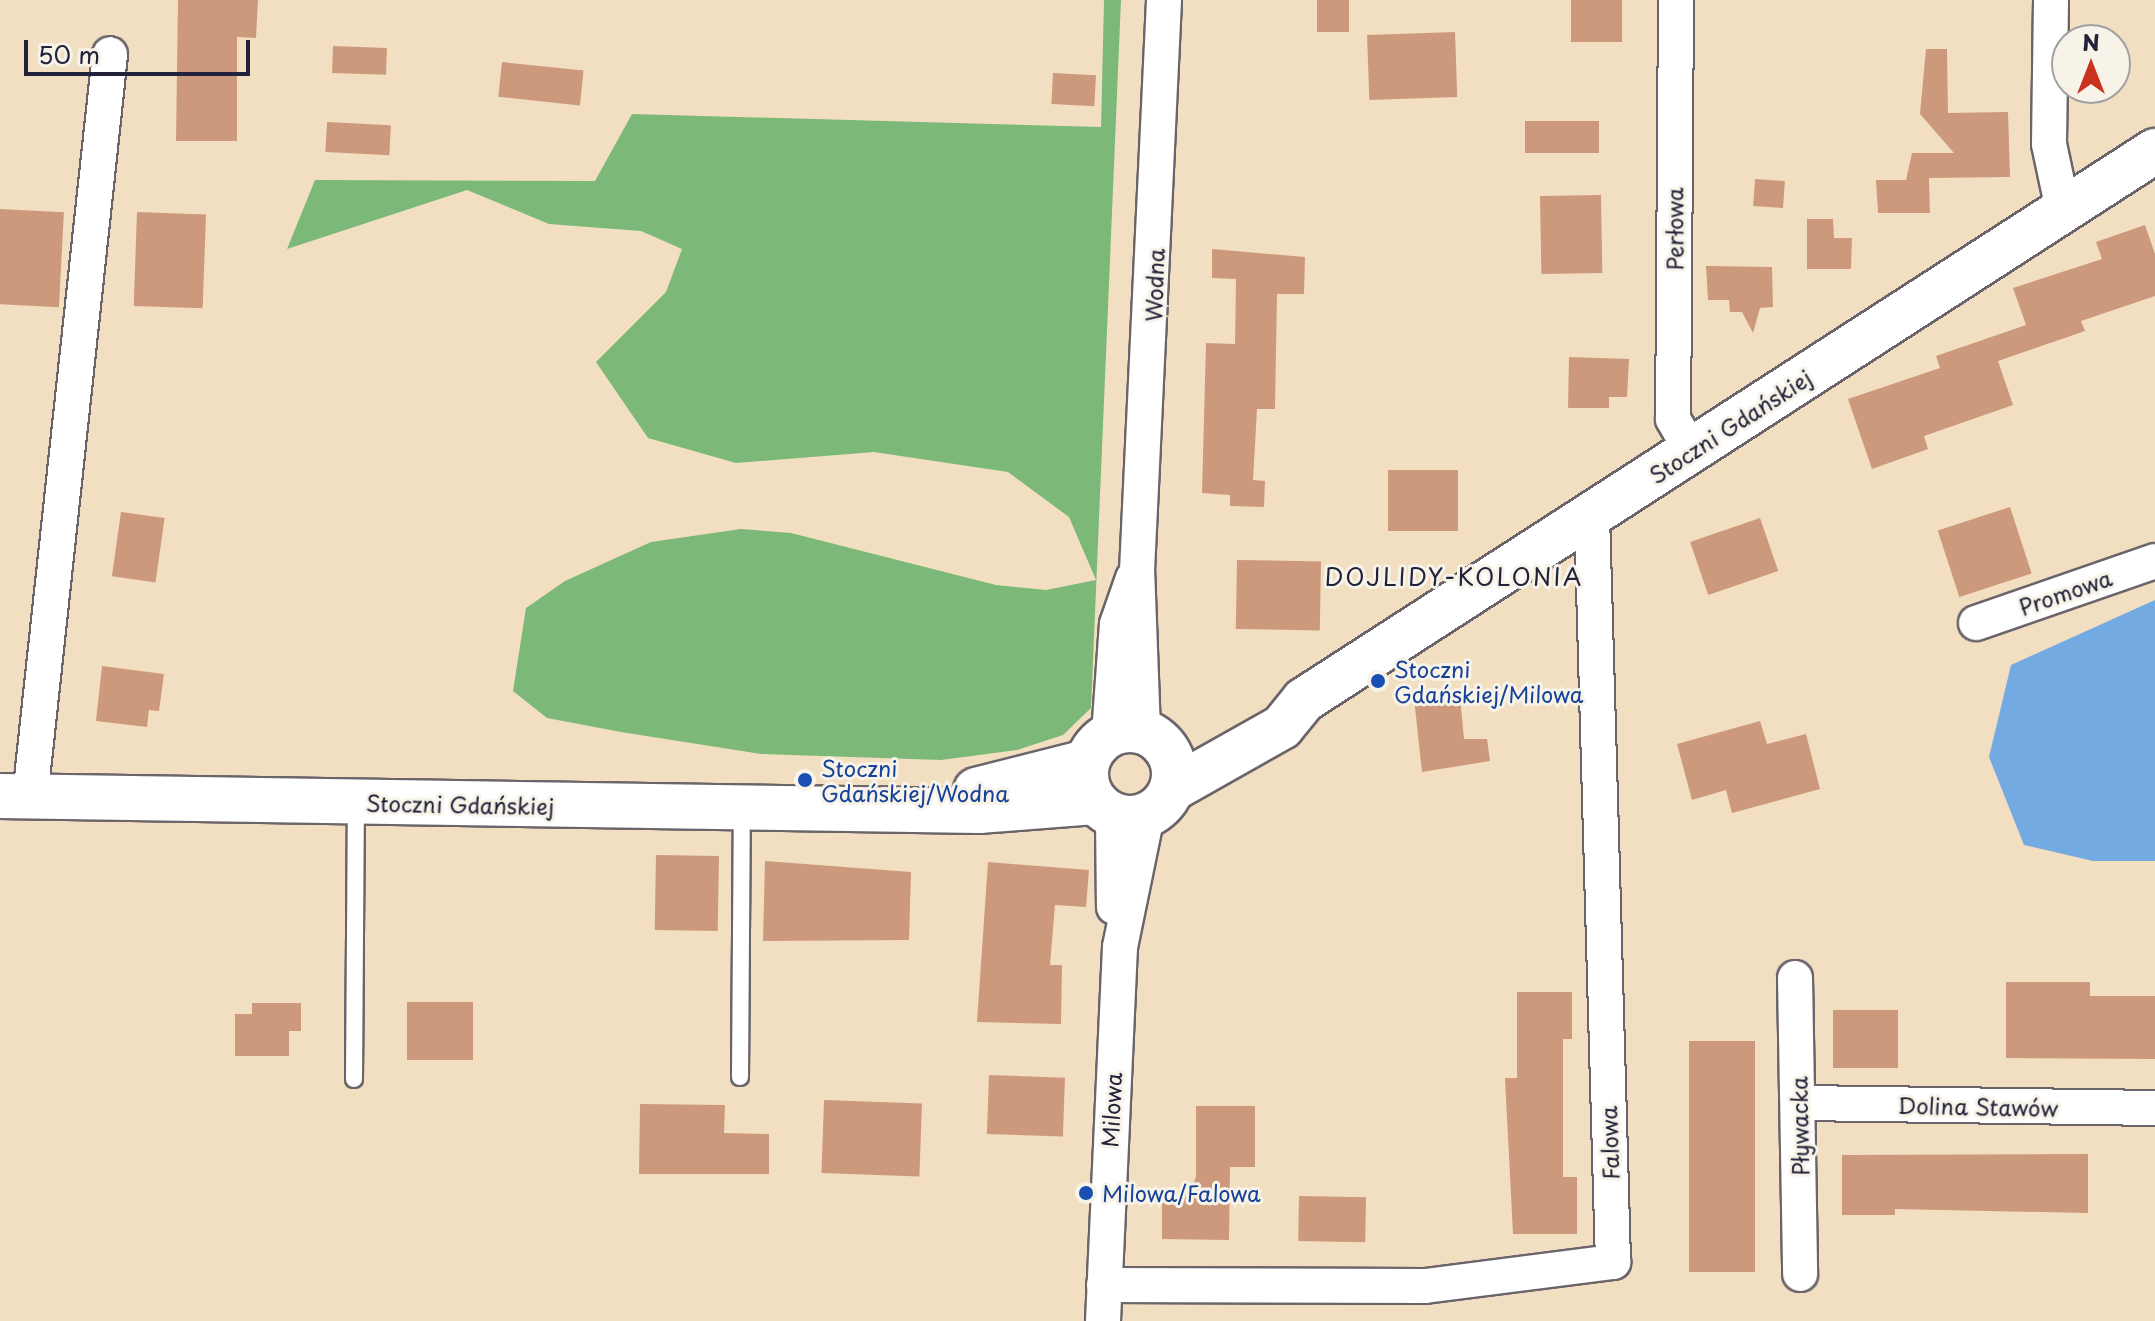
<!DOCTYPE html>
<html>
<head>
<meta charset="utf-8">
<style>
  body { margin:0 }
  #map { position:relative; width:2155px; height:1321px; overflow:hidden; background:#f2dfc1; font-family:"Playpen Sans",sans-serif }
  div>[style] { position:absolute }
  .forest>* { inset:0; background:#7cb878 }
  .water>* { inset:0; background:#74aae2 }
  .building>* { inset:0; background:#cd997c; transform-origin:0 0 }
  .roads { filter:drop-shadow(2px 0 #6b646a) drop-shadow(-2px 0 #6b646a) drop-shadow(0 2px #6b646a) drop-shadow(0 -2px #6b646a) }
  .lane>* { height:16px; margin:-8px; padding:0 8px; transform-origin:8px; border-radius:8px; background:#fff }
  .street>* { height:34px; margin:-17px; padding:0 17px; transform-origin:17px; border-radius:17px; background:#fff }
  .secondary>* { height:44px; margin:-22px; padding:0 22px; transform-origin:22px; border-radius:22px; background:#fff }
  .secondary>.ring { margin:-22px; padding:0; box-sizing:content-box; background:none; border:44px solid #fff; border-radius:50% }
  .dots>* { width:22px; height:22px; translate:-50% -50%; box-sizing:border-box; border:4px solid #f7f3e8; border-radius:50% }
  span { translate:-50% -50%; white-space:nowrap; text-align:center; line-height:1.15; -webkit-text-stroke:6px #f7f3e8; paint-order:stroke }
  .street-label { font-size:22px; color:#22223b }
  .transit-label { font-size:22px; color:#164399 }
  .left { translate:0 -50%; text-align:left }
  .neighbourhood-label { font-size:24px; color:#22223b; letter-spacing:2px }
  .north { position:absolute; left:2051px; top:24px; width:80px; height:80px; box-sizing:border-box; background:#f7f3e8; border:2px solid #a29fa3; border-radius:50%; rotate:0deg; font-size:22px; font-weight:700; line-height:32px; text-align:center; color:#22223b }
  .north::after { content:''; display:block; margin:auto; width:28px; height:36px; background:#c8321e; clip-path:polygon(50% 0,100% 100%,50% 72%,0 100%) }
  .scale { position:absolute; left:24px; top:40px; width:226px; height:36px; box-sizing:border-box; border:4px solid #22223b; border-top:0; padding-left:10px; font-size:24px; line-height:28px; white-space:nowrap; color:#22223b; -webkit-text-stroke:6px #f7f3e8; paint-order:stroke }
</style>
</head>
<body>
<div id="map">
  <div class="forest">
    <i style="clip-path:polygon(1104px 0,1121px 0,1091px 708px,1063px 735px,1017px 750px,941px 760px,761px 754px,621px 732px,547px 718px,513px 691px,526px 608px,565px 581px,651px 542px,741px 529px,791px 533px,996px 585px,1046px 590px,1096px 580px,1069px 517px,1008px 472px,874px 452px,736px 463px,648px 438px,596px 362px,666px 292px,682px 249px,641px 231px,549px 224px,467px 190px,287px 249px,315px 180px,595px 181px,632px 114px,1101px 127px)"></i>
  </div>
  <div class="water">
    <i style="clip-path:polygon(2155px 600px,2155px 861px,2093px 861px,2024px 845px,1989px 757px,2011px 665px)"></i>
  </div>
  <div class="building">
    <i style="clip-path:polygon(178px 0,258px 0,256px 38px,237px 37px,237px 141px,176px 141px)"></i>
    <i style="left:1317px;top:0;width:32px;height:32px"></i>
    <i style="left:1571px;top:0;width:51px;height:42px"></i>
    <i style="left:1455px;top:32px;width:65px;height:88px;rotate:88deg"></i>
    <i style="left:333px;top:46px;width:54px;height:27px;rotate:2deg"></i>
    <i style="clip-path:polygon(1926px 49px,1947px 49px,1948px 113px,2008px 112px,2010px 177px,1929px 178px,1930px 213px,1878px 213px,1876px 180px,1906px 180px,1912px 153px,1954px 153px,1920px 114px)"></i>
    <i style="left:502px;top:62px;width:82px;height:35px;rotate:6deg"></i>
    <i style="left:1053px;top:73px;width:43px;height:31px;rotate:3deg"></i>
    <i style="left:1599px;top:121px;width:32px;height:74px;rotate:90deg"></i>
    <i style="left:327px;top:122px;width:64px;height:30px;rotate:3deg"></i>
    <i style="left:1755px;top:179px;width:30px;height:27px;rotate:4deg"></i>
    <i style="left:1601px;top:195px;width:78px;height:61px;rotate:89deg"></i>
    <i style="left:0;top:209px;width:64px;height:95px;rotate:3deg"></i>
    <i style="left:137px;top:212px;width:69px;height:94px;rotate:2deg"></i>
    <i style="clip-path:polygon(1807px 219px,1833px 219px,1834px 238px,1852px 238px,1851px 269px,1807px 269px)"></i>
    <i style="clip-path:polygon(2145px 225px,2155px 254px,2155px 296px,2081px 321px,2085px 331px,1998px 361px,2013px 405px,1924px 436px,1928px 449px,1872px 469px,1848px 399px,1940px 368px,1936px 356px,2026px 325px,2013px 288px,2102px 259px,2096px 242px)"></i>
    <i style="clip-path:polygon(1212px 249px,1305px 257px,1304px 294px,1277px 294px,1275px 409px,1257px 409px,1253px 480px,1265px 481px,1264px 507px,1230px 506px,1230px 495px,1202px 493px,1206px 343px,1235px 344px,1236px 279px,1212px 278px)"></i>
    <i style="clip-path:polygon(1706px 266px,1772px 267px,1773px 307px,1760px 308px,1753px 333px,1742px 312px,1730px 312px,1729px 300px,1708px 300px)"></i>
    <i style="clip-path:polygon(1569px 357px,1629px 359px,1627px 397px,1609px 397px,1609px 408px,1568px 408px)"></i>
    <i style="left:1388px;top:470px;width:70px;height:61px"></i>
    <i style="left:2010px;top:507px;width:70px;height:76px;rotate:72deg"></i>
    <i style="left:121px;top:512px;width:44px;height:65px;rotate:8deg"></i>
    <i style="left:1760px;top:518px;width:56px;height:74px;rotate:71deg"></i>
    <i style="left:1237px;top:560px;width:84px;height:69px;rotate:1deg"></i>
    <i style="clip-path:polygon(102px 666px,164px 674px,159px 711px,149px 710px,147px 727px,96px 721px)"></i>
    <i style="clip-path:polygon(1460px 697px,1464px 739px,1487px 739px,1490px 761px,1422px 772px,1414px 698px)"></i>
    <i style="clip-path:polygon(1760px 721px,1767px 744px,1806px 734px,1820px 789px,1732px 813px,1726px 790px,1692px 800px,1677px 744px)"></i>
    <i style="left:656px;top:855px;width:63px;height:75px;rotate:1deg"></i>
    <i style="clip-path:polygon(765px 861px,911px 872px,909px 940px,763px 941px)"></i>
    <i style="clip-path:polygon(988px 862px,1089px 870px,1086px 907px,1055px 905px,1050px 965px,1062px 965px,1061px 1024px,977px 1022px)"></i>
    <i style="clip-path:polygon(2006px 982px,2090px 982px,2090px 996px,2155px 996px,2155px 1059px,2006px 1058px)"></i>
    <i style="clip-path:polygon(1517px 992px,1572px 992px,1572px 1039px,1563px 1039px,1563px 1177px,1577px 1177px,1577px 1234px,1513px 1234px,1505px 1078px,1517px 1078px)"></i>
    <i style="left:407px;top:1002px;width:66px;height:58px"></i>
    <i style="clip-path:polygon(252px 1003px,301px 1003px,301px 1031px,289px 1031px,289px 1056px,235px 1056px,235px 1014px,252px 1014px)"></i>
    <i style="left:1833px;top:1010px;width:65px;height:58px"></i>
    <i style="left:1689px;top:1041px;width:66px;height:231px"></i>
    <i style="left:989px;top:1075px;width:76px;height:59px;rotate:2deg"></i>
    <i style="left:824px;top:1100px;width:98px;height:73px;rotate:2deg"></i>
    <i style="clip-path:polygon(640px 1104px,725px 1105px,724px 1133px,769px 1134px,769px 1174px,639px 1174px)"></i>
    <i style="clip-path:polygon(1196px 1106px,1255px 1106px,1255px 1167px,1230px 1167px,1229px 1240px,1162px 1239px,1162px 1195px,1188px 1195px,1196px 1177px)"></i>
    <i style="clip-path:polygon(2088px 1154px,2088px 1213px,1895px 1209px,1895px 1215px,1842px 1215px,1842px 1155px)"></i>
    <i style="left:1299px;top:1196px;width:67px;height:45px;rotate:1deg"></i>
  </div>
  <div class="roads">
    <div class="lane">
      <i style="left:740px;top:1077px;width:269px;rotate:-89.6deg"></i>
      <i style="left:354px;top:1079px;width:274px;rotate:-89.6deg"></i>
    </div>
    <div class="street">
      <i style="left:1676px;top:0;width:419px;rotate:90.4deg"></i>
      <i style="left:1673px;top:419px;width:38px;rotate:60deg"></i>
      <i style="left:2051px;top:0;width:144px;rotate:90.8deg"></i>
      <i style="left:2049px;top:144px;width:67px;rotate:78deg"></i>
      <i style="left:1976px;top:623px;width:189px;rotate:-19.1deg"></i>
      <i style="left:1143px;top:731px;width:160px;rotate:-92.1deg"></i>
      <i style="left:1137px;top:571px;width:572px;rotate:-87.29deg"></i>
      <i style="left:1109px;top:735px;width:111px;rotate:-85.9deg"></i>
      <i style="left:1117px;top:624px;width:49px;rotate:-70.8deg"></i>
      <i style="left:30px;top:797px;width:747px;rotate:-83.85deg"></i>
      <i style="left:1113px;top:815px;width:92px;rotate:89.4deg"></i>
      <i style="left:1795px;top:978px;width:296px;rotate:89deg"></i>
      <i style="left:1800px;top:1103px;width:355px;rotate:0.8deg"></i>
      <i style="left:1104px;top:1285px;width:321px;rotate:0.2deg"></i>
      <i style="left:1425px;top:1286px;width:190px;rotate:-7.3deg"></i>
      <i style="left:1613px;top:1262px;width:748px;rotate:-91.61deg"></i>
      <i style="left:1103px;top:1321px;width:374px;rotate:-87.4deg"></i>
      <i style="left:1120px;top:947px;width:135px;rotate:-78.4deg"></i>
    </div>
    <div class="secondary">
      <i class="ring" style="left:1086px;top:730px;width:44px;height:44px"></i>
      <i style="left:1172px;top:789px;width:126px;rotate:-29.4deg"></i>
      <i style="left:1282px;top:727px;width:35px;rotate:-51deg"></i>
      <i style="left:1304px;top:700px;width:1013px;rotate:-32.83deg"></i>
      <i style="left:976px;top:790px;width:114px;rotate:-14.2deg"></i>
      <i style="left:0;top:796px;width:979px;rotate:0.88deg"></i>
      <i style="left:979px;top:811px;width:116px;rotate:-4.4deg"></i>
    </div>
  </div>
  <div class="dots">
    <i style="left:1378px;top:681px;background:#1a4fb4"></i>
    <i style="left:805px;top:780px;background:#1a4fb4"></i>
    <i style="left:1086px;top:1193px;background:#1a4fb4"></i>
  </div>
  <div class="street-label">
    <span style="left:1674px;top:229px;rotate:-90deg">Perłowa</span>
    <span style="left:1154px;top:285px;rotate:-88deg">Wodna</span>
    <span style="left:1730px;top:426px;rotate:-33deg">Stoczni Gdańskiej</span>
    <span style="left:2065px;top:592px;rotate:-19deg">Promowa</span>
    <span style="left:460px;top:804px;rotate:1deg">Stoczni Gdańskiej</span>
    <span style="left:1978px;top:1106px;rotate:1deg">Dolina Stawów</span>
    <span style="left:1111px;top:1110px;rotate:-87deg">Milowa</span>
    <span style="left:1799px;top:1126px;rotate:-91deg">Pływacka</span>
    <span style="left:1609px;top:1143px;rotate:-92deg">Falowa</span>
  </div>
  <div class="transit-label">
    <span class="left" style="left:1394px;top:681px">Stoczni<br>Gdańskiej/Milowa</span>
    <span class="left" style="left:821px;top:780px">Stoczni<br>Gdańskiej/Wodna</span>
    <span class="left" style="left:1102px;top:1193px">Milowa/Falowa</span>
  </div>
  <div class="neighbourhood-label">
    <span style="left:1454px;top:577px">DOJLIDY-KOLONIA</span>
  </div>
  <div class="north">N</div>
  <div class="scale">50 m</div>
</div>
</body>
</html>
